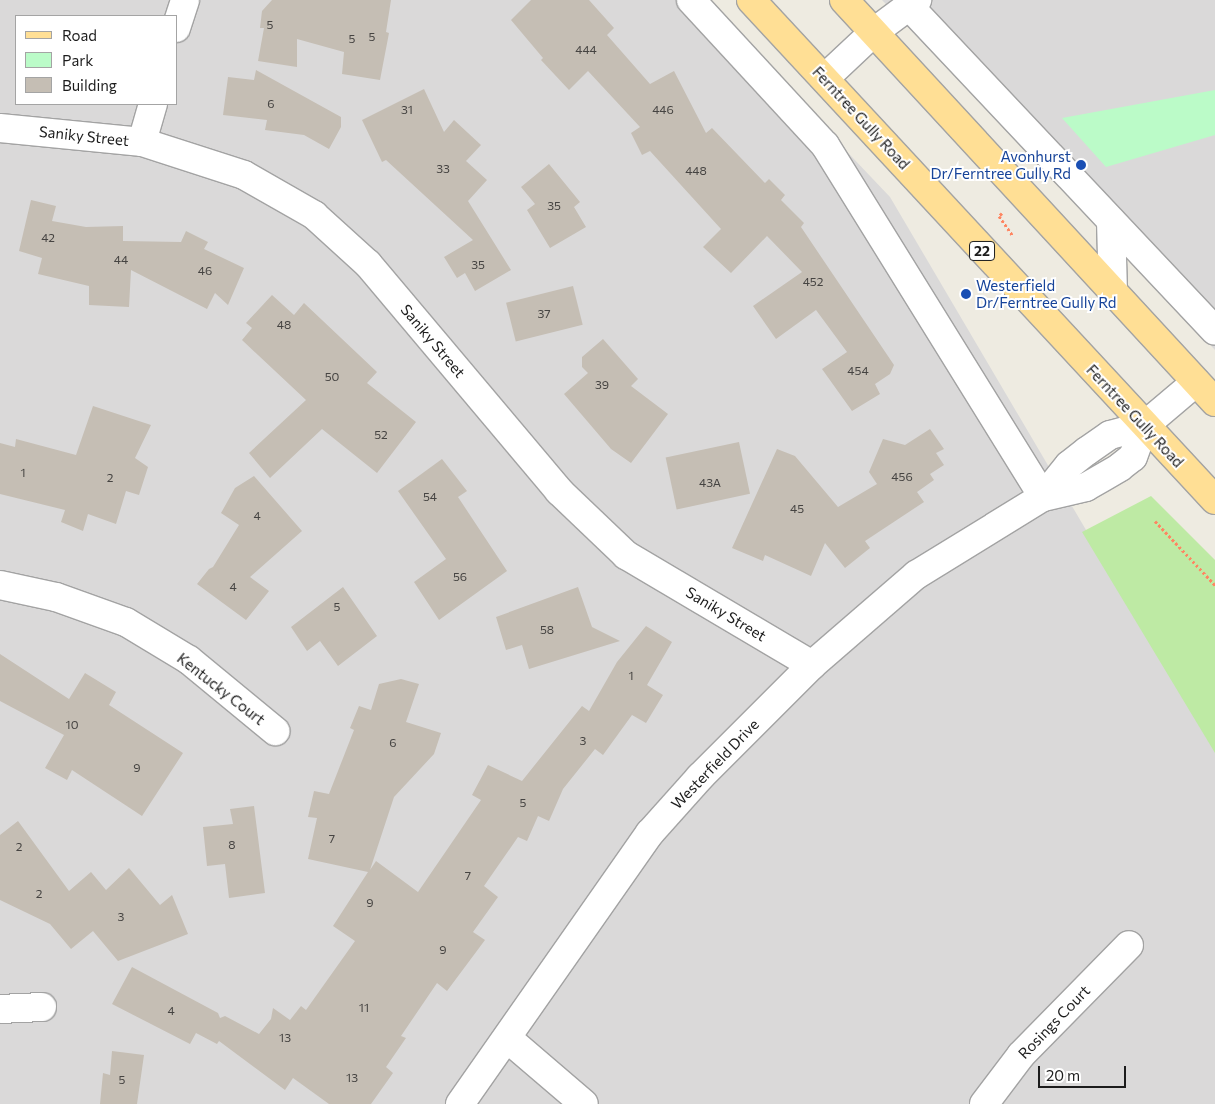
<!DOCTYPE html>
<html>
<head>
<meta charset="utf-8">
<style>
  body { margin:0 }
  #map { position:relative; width:1215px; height:1104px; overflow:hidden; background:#eeebe1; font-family:Commissioner,sans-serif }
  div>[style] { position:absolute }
  .residential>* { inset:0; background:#dad9d9 }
  .grass>* { inset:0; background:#beeaa4 }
  .park>* { inset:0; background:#bbfbc8 }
  .building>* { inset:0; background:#c5beb4; transform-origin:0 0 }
  .path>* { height:3px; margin-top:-1.5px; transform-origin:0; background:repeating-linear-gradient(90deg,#fe8662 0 2.5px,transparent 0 5px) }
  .roads { filter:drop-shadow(1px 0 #a3a3a3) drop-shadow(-1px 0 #a3a3a3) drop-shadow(0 1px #a3a3a3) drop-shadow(0 -1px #a3a3a3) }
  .minor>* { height:28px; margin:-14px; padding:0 14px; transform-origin:14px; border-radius:14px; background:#fff }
  .primary>* { height:28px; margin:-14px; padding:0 14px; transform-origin:14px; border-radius:14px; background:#ffdf95 }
  .dots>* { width:14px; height:14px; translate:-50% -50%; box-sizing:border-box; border:2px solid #fff; border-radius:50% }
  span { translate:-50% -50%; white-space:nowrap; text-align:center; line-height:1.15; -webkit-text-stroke:4px #fff; paint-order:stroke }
  .number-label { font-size:12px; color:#464442 }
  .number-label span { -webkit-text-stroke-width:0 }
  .shield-label span { padding:1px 4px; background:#fff; border:1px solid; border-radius:4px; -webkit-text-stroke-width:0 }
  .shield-label { font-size:14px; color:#1c1c1c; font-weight:700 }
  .street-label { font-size:15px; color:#1c1c1c }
  .transit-label { font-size:15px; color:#164399 }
  .right { translate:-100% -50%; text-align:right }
  .left { translate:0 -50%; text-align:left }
  .legend { position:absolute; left:15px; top:15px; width:162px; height:90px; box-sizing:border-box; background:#fff; border:1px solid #a4a4a4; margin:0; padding:6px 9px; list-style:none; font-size:15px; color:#1c1c1c }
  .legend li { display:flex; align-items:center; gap:10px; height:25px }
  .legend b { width:25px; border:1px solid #a4a4a4 }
  .scale { position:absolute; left:1038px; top:1066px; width:88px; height:22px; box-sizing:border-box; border:2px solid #1c1c1c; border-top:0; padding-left:6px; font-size:15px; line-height:18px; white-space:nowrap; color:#1c1c1c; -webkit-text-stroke:4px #fff; paint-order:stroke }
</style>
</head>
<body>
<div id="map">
  <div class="residential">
    <i style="clip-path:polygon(evenodd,0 0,703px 0,890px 197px,1215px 749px,1215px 1104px,0 1104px,0 0,16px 16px,176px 16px,176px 104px,16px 104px,16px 16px)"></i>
    <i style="clip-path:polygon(882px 0,1215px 0,1215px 350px)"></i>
  </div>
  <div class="grass">
    <i style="clip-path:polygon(1151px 496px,1215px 560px,1215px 753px,1082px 532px)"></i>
  </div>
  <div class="park">
    <i style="clip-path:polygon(1215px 90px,1215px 135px,1106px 167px,1062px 118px)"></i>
  </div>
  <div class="building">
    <i style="clip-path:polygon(272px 0,391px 0,386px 32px,389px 33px,380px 80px,342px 74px,344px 52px,297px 39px,297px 67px,258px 61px,264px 28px,260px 28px,262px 11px)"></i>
    <i style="clip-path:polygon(531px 0,589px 0,614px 28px,607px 35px,650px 84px,674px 71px,706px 133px,712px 128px,765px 183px,769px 179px,785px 195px,781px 200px,804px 223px,801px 227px,894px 365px,890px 374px,875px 384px,880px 394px,852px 411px,822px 369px,847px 352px,816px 310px,776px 339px,753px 306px,802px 272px,767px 236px,731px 273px,703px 247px,721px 229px,650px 151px,642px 155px,631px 133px,640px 127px,588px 71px,569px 90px,541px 60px,543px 58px,511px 20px)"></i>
    <i style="clip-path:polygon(256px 70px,341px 117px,341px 127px,329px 149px,304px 135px,265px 130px,267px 120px,223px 115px,228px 77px,254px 80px)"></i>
    <i style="clip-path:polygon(424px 89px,444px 132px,454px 120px,481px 145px,466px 161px,487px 180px,468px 201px,511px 270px,475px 291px,465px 273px,457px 278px,444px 257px,473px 240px,386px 160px,382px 162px,362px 120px)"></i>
    <i style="clip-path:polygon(549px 164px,580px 202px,574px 207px,586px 227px,550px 248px,527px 210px,535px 204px,521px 187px)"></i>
    <i style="clip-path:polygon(31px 200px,56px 206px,52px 221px,86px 227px,123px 226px,123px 241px,181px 242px,186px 231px,208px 242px,204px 249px,244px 268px,228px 305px,215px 293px,207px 309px,131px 270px,129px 307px,89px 305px,89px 286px,38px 274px,42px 258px,19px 251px)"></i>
    <i style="left:573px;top:286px;width:40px;height:69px;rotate:76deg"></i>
    <i style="clip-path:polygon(272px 295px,294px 315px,304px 303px,377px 372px,367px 383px,416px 422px,377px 473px,322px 429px,270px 478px,249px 453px,306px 400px,242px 340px,252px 328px,246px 323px)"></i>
    <i style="clip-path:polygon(603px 339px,638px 379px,631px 386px,668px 414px,631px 463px,611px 449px,564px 394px,588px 373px,582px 367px,582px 357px)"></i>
    <i style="clip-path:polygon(93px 406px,151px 425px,135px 458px,148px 467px,139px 495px,126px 491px,116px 524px,88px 514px,83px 531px,61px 522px,65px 510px,0 494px,0 443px,15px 447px,16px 439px,76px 455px)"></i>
    <i style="clip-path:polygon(930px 429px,944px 449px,936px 453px,944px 465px,930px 474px,934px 480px,917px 492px,924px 502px,865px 541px,870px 548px,845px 568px,825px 543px,811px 576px,765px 555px,763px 561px,732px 548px,777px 449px,795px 456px,838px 507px,877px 484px,869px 472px,883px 439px,905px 445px)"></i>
    <i style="left:739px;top:442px;width:53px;height:75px;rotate:78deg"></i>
    <i style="clip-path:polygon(442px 459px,467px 491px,458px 497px,507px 571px,439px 620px,414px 582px,446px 559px,398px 491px)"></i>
    <i style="clip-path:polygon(254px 476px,302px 531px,250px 577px,269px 591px,246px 620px,197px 584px,209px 569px,213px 567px,239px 525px,221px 513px,235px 488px)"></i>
    <i style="clip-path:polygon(343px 587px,377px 636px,338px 666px,320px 641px,307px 651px,291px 627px)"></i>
    <i style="clip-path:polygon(578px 587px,592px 627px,620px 641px,529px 669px,522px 645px,506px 650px,496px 617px)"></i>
    <i style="clip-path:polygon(646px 626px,672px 642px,647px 685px,663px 695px,646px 723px,632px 715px,603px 755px,595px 749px,563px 789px,549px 821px,538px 816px,527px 841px,518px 837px,484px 886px,498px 897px,473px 932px,485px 940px,447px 991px,437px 983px,401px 1036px,406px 1038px,386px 1067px,393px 1073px,371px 1104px,329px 1104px,293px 1078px,285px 1090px,219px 1041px,217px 1044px,196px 1033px,190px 1044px,112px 1004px,132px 967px,218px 1013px,220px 1018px,225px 1016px,259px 1034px,271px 1019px,273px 1008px,290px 1020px,301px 1006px,306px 1010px,355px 941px,333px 926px,368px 872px,308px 859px,317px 818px,308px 817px,314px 791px,329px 794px,354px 730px,350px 728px,359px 706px,371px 710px,379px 684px,401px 679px,419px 684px,406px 722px,441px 733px,434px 754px,394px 797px,370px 870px,376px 861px,418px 892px,481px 800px,472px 795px,488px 765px,522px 781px,582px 706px,589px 711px,617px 662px)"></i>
    <i style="clip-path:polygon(0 654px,69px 699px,85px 673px,116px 692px,109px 705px,183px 753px,142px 816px,72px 770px,67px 780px,45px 768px,64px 735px,0 701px)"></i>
    <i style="clip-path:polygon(254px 806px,265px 893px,229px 898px,225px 864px,207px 866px,203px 827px,233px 824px,230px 809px)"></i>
    <i style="clip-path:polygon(18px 821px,69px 891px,91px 872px,106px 890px,129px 868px,160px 905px,172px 895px,188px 934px,118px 961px,93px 931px,71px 949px,50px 924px,0 900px,0 835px)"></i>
    <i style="clip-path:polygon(112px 1051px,144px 1055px,137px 1104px,100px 1104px,103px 1073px,110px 1075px)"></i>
  </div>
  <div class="path">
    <i style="left:1002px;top:213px;width:4px;rotate:135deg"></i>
    <i style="left:999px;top:216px;width:24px;rotate:55deg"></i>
    <i style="left:1155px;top:521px;width:88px;rotate:46.8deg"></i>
  </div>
  <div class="roads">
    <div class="minor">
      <i style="left:691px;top:0;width:197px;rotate:47.3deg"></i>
      <i style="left:825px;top:145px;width:414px;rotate:58.2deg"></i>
      <i style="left:909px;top:6px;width:446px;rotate:46.7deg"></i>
      <i style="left:176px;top:28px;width:29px;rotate:-72deg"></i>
      <i style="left:825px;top:78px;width:67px;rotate:-43.2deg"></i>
      <i style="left:874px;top:32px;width:54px;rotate:-36.7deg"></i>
      <i style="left:0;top:128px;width:143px;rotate:5.6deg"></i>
      <i style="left:142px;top:142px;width:107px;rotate:17.9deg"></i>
      <i style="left:244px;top:175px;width:81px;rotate:29.7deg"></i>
      <i style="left:314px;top:215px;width:73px;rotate:42.2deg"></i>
      <i style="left:368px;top:264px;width:297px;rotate:49.9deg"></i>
      <i style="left:559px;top:491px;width:93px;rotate:43.7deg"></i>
      <i style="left:626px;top:555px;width:216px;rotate:30.6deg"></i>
      <i style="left:142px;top:142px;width:40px;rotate:-74deg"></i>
      <i style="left:1111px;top:221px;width:72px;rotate:88.4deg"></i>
      <i style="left:1043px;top:497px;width:41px;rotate:-50.9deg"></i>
      <i style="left:1069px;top:465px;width:23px;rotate:-38deg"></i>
      <i style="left:1087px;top:451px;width:28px;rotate:-35deg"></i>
      <i style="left:1110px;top:435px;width:35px;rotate:-15deg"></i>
      <i style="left:1144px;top:426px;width:68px;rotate:-40.2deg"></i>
      <i style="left:0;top:585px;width:57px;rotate:12.1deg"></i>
      <i style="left:56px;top:597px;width:74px;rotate:19.7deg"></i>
      <i style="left:126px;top:622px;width:74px;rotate:31.1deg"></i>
      <i style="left:189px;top:660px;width:112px;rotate:39.5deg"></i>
      <i style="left:0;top:1009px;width:42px;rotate:-2.7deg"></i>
      <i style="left:507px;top:1038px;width:101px;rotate:40.6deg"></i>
      <i style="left:460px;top:1104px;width:331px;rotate:-55deg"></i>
      <i style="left:650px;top:833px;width:75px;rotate:-48.2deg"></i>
      <i style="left:700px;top:777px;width:158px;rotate:-45deg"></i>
      <i style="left:812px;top:665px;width:138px;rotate:-40.9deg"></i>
      <i style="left:916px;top:575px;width:149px;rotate:-31.6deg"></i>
      <i style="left:1043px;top:497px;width:44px;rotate:-13.1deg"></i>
      <i style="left:1086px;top:487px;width:39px;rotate:-30deg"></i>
      <i style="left:1120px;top:467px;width:16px;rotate:-38deg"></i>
      <i style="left:1133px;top:457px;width:33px;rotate:-70deg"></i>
      <i style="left:984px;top:1104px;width:61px;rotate:-52.9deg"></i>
      <i style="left:1021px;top:1055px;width:154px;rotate:-45.5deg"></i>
    </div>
    <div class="primary">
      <i style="left:751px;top:0;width:682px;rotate:47.14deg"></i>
      <i style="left:844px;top:0;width:547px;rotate:47.3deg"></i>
    </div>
  </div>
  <div class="dots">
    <i style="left:1081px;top:165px;background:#1a4fb4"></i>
    <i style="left:966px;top:294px;background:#1a4fb4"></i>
  </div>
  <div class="number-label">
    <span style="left:270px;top:25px">5</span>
    <span style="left:372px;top:37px">5</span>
    <span style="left:352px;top:39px">5</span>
    <span style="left:586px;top:50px">444</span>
    <span style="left:271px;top:104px">6</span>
    <span style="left:407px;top:110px">31</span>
    <span style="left:663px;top:110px">446</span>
    <span style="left:443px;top:169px">33</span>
    <span style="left:696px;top:171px">448</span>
    <span style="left:554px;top:206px">35</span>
    <span style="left:48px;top:238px">42</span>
    <span style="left:121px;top:260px">44</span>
    <span style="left:478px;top:265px">35</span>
    <span style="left:205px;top:271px">46</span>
    <span style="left:813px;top:282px">452</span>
    <span style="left:544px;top:314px">37</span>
    <span style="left:284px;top:325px">48</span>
    <span style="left:858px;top:371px">454</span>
    <span style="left:332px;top:377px">50</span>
    <span style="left:602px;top:385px">39</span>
    <span style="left:381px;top:435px">52</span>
    <span style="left:23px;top:473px">1</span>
    <span style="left:902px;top:477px">456</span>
    <span style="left:110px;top:478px">2</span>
    <span style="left:710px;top:483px">43A</span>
    <span style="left:430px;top:497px">54</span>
    <span style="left:797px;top:509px">45</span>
    <span style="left:257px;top:516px">4</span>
    <span style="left:460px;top:577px">56</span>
    <span style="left:233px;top:587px">4</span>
    <span style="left:337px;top:607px">5</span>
    <span style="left:547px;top:630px">58</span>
    <span style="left:631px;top:676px">1</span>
    <span style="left:72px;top:725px">10</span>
    <span style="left:583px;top:741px">3</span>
    <span style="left:393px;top:743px">6</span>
    <span style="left:137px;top:768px">9</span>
    <span style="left:523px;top:803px">5</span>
    <span style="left:332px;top:839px">7</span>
    <span style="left:232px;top:845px">8</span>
    <span style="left:19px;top:847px">2</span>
    <span style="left:468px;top:876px">7</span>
    <span style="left:39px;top:894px">2</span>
    <span style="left:370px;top:903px">9</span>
    <span style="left:121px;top:917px">3</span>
    <span style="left:443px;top:950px">9</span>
    <span style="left:364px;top:1008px">11</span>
    <span style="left:171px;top:1011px">4</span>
    <span style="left:285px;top:1038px">13</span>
    <span style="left:352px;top:1078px">13</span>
    <span style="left:122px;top:1080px">5</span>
  </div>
  <div class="shield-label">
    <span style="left:982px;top:251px">22</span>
  </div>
  <div class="street-label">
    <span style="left:861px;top:118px;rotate:47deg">Ferntree Gully Road</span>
    <span style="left:84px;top:136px;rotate:6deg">Saniky Street</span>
    <span style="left:433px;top:341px;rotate:50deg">Saniky Street</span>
    <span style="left:1135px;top:416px;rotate:47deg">Ferntree Gully Road</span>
    <span style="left:726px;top:614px;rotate:31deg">Saniky Street</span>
    <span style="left:221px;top:689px;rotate:38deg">Kentucky Court</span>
    <span style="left:715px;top:764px;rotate:-46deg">Westerfield Drive</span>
    <span style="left:1054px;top:1022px;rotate:-46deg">Rosings Court</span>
  </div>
  <div class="transit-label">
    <span class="right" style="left:1071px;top:165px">Avonhurst<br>Dr/Ferntree Gully Rd</span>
    <span class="left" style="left:976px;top:294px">Westerfield<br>Dr/Ferntree Gully Rd</span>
  </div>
  <ul class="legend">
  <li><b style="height:6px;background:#ffdf95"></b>Road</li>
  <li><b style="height:14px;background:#bbfbc8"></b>Park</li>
  <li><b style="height:14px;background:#c5beb4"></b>Building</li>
  </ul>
  <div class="scale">20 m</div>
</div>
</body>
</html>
